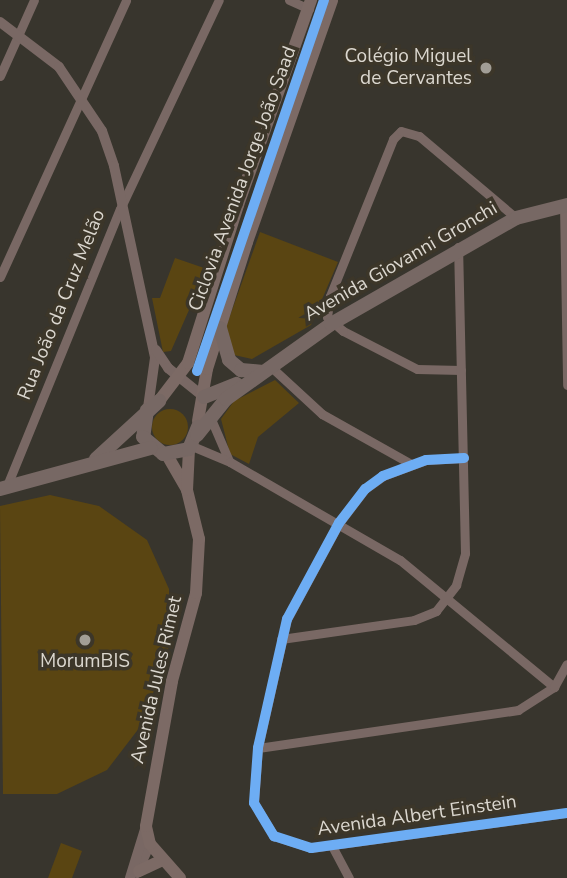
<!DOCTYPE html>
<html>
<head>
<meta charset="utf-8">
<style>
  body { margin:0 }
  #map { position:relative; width:567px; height:878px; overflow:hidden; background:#38352d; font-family:"Nunito Sans",sans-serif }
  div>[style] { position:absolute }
  .green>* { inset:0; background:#5a4512 }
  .round { border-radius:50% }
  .minor>* { height:9px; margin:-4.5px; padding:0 4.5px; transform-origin:4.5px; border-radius:4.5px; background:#796864 }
  .tertiary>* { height:10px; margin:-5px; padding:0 5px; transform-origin:5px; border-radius:5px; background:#796864 }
  .secondary>* { height:12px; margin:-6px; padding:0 6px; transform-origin:6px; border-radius:6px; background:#7c6a65 }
  .primary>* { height:14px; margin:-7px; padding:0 7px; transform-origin:7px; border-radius:7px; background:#776864 }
  .cycleway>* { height:10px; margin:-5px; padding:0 5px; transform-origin:5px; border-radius:5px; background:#6dadf4 }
  .dots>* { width:19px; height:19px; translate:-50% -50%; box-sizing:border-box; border:4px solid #3c3629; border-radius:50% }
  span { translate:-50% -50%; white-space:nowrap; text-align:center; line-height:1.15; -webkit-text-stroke:7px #3c3629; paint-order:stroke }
  .poi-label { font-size:19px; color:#dbd7cf }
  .right { translate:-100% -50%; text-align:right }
  .street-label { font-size:19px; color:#dbd7cf }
</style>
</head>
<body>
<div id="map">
  <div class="green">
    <i style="clip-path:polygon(260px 232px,338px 262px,311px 325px,252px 359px,234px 355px,226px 327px)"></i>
    <i style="clip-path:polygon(175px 258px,207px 269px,171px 351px,163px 352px,152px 298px,160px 298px)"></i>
    <i style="clip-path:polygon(275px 380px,299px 403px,258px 437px,249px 464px,230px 454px,221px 419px,234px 401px)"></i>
    <i class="round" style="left:152px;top:409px;width:36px;height:36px"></i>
    <i style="clip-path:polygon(50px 495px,99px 506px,147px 540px,169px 589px,169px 646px,143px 723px,107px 770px,57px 794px,3px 794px,0 506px)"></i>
    <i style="clip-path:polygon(61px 843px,82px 851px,72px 878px,48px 878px)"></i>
  </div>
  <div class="minor">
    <i style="left:289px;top:0;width:22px;rotate:24deg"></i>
    <i style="left:0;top:76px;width:83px;rotate:-65.9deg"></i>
    <i style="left:564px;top:205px;width:180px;rotate:89deg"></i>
    <i style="left:0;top:277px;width:304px;rotate:-65.5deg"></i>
    <i style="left:270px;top:366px;width:71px;rotate:42.7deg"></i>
    <i style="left:322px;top:414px;width:102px;rotate:29.3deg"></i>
    <i style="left:461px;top:370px;width:44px;rotate:-178.7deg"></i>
    <i style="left:417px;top:369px;width:83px;rotate:-152.8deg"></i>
    <i style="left:343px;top:331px;width:21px;rotate:-139deg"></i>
    <i style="left:327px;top:317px;width:21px;rotate:-82deg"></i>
    <i style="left:330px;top:296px;width:169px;rotate:-68.1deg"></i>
    <i style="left:393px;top:139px;width:11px;rotate:-45deg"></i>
    <i style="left:401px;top:131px;width:19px;rotate:16deg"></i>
    <i style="left:419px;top:136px;width:127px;rotate:40.2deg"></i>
    <i style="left:211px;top:419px;width:46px;rotate:66.8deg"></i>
    <i style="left:192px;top:446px;width:41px;rotate:22.8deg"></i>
    <i style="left:230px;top:462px;width:196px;rotate:30deg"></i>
    <i style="left:400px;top:560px;width:200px;rotate:39.5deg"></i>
    <i style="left:464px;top:458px;width:38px;rotate:177deg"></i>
    <i style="left:426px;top:460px;width:46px;rotate:159.6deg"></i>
    <i style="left:383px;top:476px;width:22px;rotate:144deg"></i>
    <i style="left:365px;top:489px;width:43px;rotate:127.4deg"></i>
    <i style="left:339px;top:523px;width:109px;rotate:118.4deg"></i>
    <i style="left:287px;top:619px;width:132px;rotate:102.7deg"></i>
    <i style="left:258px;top:748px;width:55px;rotate:94.2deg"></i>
    <i style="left:254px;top:803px;width:39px;rotate:59deg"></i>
    <i style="left:274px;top:836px;width:39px;rotate:18deg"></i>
    <i style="left:311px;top:848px;width:258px;rotate:-7.8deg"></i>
    <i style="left:6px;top:488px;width:301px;rotate:-67.8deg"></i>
    <i style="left:120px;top:209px;width:231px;rotate:-64.7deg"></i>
    <i style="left:281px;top:639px;width:134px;rotate:-8.1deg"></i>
    <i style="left:414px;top:620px;width:24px;rotate:-22deg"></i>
    <i style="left:436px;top:611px;width:33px;rotate:-52deg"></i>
    <i style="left:456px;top:585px;width:33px;rotate:-74deg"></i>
    <i style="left:465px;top:553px;width:306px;rotate:-91.3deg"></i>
    <i style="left:258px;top:748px;width:263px;rotate:-8.3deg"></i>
    <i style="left:518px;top:710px;width:43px;rotate:-32.6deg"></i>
    <i style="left:554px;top:687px;width:26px;rotate:-61deg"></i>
    <i style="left:332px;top:846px;width:36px;rotate:62deg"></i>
  </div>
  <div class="tertiary">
    <i style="left:0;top:22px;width:74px;rotate:37.3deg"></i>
    <i style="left:59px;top:67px;width:77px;rotate:56.1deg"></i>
    <i style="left:102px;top:131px;width:37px;rotate:71deg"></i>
    <i style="left:114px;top:166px;width:196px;rotate:77.9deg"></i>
    <i style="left:155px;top:358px;width:50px;rotate:98deg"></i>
    <i style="left:156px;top:350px;width:22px;rotate:56deg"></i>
    <i style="left:168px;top:368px;width:46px;rotate:38.9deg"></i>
    <i style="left:137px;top:873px;width:32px;rotate:-66deg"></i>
    <i style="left:130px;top:878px;width:54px;rotate:-72.9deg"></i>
  </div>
  <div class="secondary">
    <i style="left:159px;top:401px;width:48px;rotate:-52.7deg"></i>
    <i style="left:188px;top:363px;width:166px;rotate:-72.4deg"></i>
    <i style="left:238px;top:205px;width:218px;rotate:-70.4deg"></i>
    <i style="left:198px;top:421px;width:53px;rotate:-80.2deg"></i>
    <i style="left:207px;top:369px;width:133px;rotate:-72.5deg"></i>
    <i style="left:247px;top:242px;width:256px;rotate:-70.6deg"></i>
    <i style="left:167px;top:455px;width:39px;rotate:60deg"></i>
    <i style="left:139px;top:871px;width:26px;rotate:-25deg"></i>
    <i style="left:180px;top:878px;width:45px;rotate:-131.4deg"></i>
    <i style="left:150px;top:844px;width:18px;rotate:-103deg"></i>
    <i style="left:146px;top:826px;width:147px;rotate:-79.8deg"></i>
    <i style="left:172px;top:681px;width:91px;rotate:-74.7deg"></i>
    <i style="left:196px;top:593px;width:54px;rotate:-86.8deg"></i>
    <i style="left:199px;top:539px;width:50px;rotate:-103.8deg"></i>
    <i style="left:187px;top:490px;width:41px;rotate:-87.2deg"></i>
  </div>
  <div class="primary">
    <i style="left:220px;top:328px;width:33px;rotate:74deg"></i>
    <i style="left:229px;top:360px;width:16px;rotate:40deg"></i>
    <i style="left:241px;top:370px;width:22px;rotate:5deg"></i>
    <i style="left:204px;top:397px;width:35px;rotate:-22deg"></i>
    <i style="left:147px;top:410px;width:27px;rotate:98deg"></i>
    <i style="left:143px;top:437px;width:26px;rotate:40deg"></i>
    <i style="left:163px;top:454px;width:26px;rotate:-11deg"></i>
    <i style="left:189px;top:449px;width:24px;rotate:-68deg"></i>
    <i style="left:197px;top:435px;width:46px;rotate:-51.1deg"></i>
    <i style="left:226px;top:399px;width:129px;rotate:-35.5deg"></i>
    <i style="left:331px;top:324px;width:213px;rotate:-29.8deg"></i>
    <i style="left:516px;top:218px;width:53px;rotate:-14.3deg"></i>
    <i style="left:96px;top:459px;width:86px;rotate:-42.6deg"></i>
    <i style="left:0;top:489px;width:156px;rotate:-15.2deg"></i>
  </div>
  <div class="cycleway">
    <i style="left:197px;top:371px;width:392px;rotate:-71.1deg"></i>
    <i style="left:464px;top:458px;width:38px;rotate:177deg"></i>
    <i style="left:426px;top:460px;width:46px;rotate:159.6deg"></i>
    <i style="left:383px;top:476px;width:22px;rotate:144deg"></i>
    <i style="left:365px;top:489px;width:43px;rotate:127.4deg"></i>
    <i style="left:339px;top:523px;width:109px;rotate:118.4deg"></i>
    <i style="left:287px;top:619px;width:132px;rotate:102.7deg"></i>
    <i style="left:258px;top:748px;width:55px;rotate:94.2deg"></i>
    <i style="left:254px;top:803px;width:39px;rotate:59deg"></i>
    <i style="left:274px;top:836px;width:39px;rotate:18deg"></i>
    <i style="left:311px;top:848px;width:258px;rotate:-7.8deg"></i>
  </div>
  <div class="dots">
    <i style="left:486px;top:68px;background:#a29e96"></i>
    <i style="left:85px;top:640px;background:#a29e96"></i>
  </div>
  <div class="poi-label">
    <span class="right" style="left:472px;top:68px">Colégio Miguel<br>de Cervantes</span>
    <span style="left:85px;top:662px">MorumBIS</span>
  </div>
  <div class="street-label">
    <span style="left:243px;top:179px;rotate:-70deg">Ciclovia Avenida Jorge João Saad</span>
    <span style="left:401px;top:262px;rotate:-30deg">Avenida Giovanni Gronchi</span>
    <span style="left:62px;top:305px;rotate:-68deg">Rua João da Cruz Melão</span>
    <span style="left:157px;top:680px;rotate:-77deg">Avenida Jules Rimet</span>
    <span style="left:417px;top:816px;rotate:-8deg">Avenida Albert Einstein</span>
  </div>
</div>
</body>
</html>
